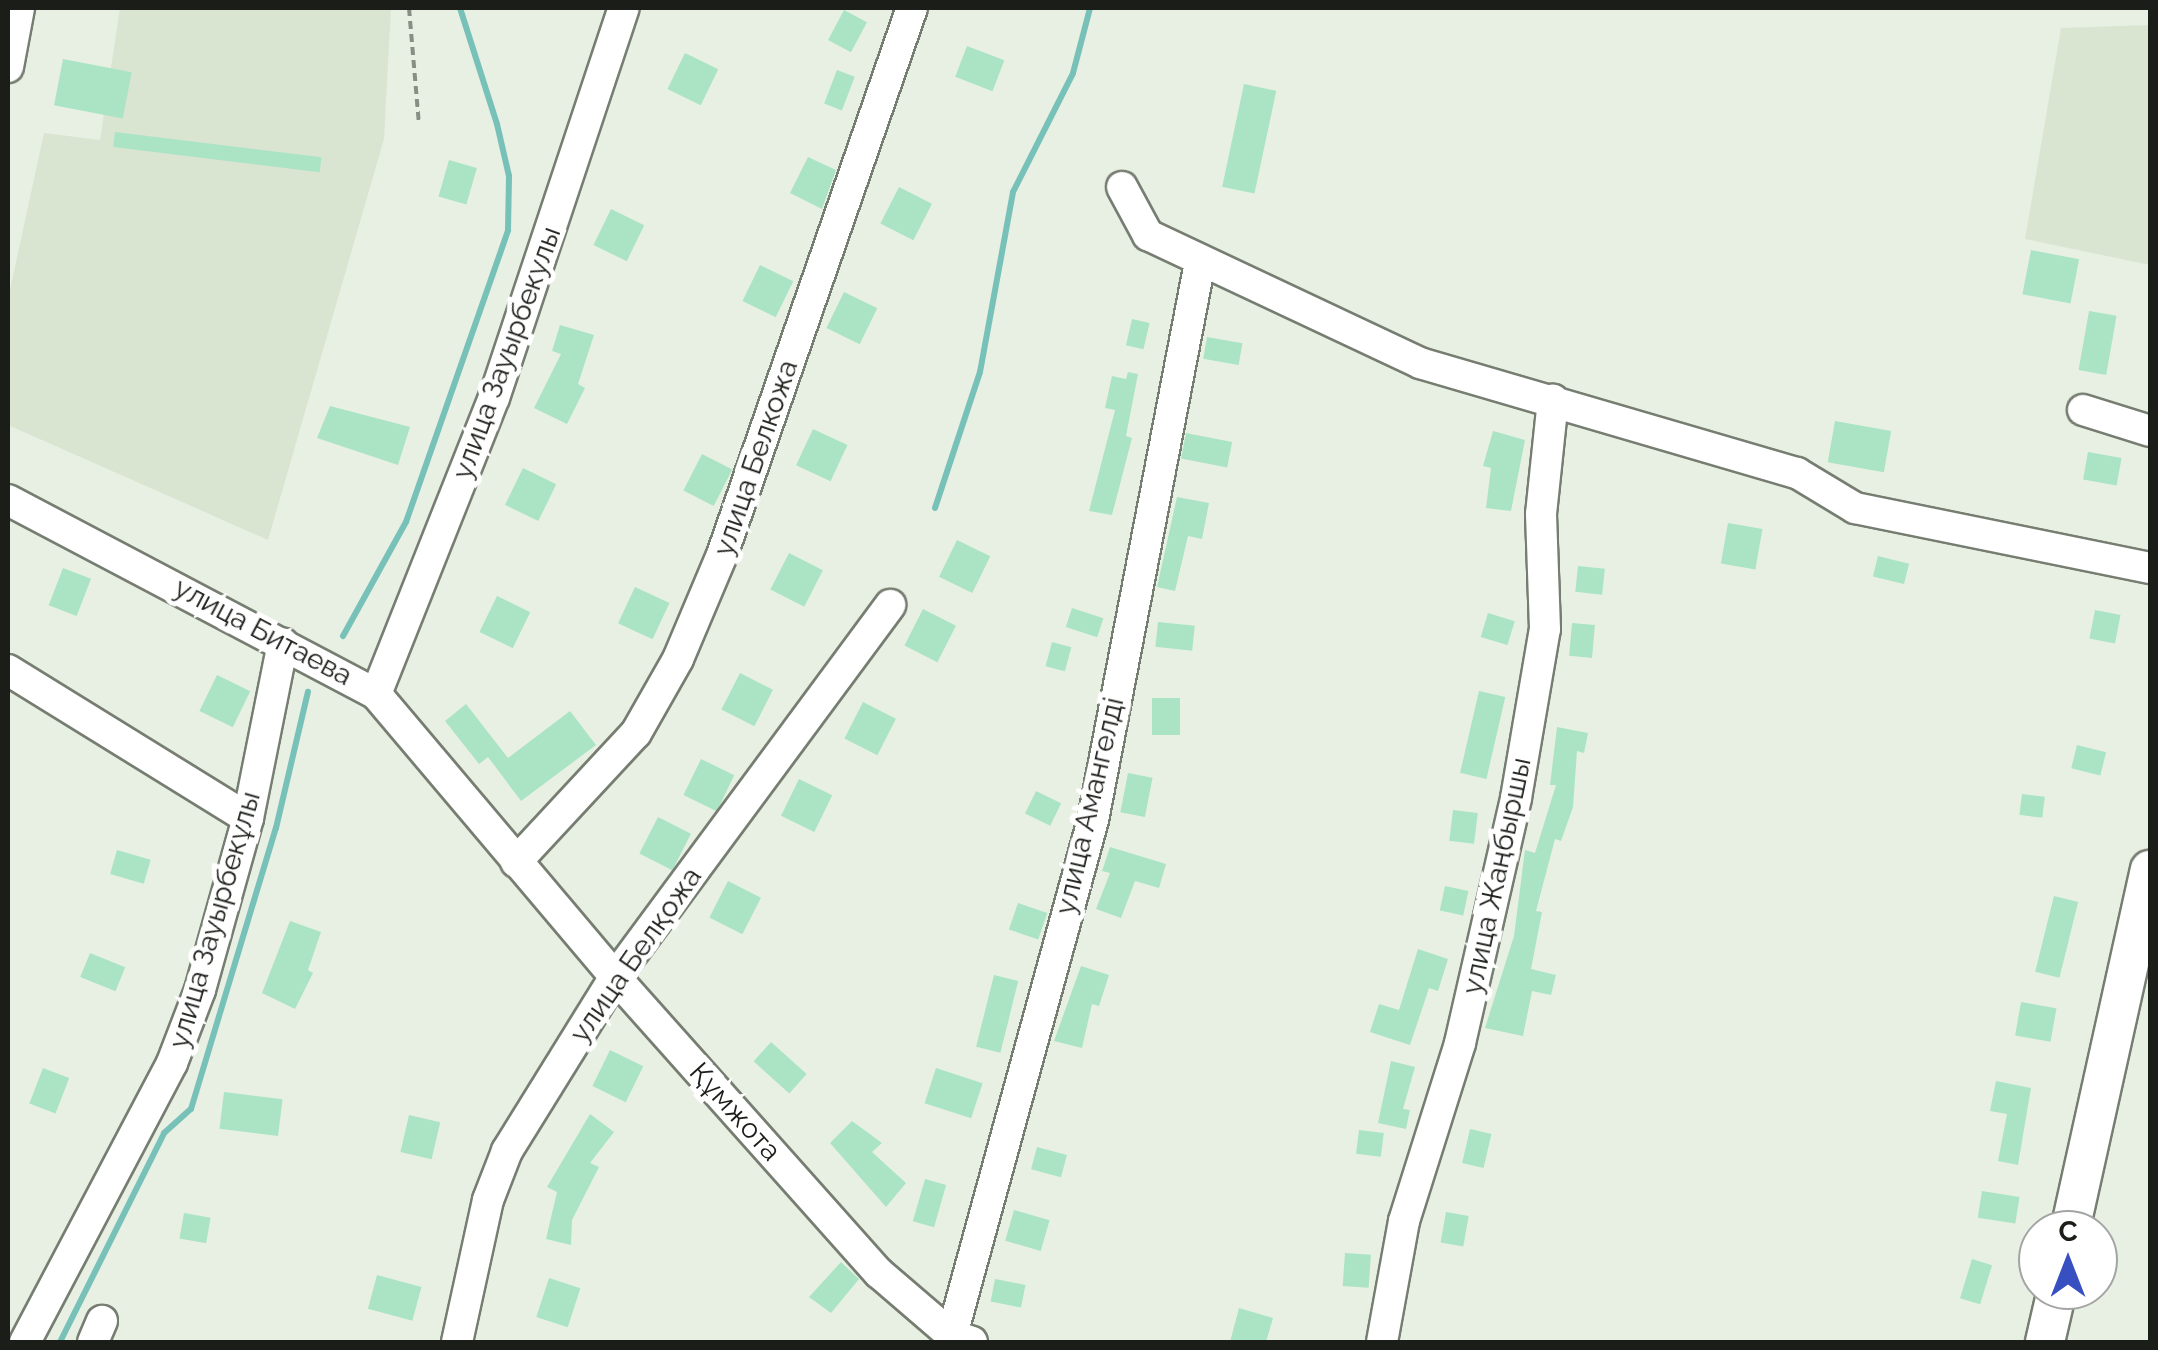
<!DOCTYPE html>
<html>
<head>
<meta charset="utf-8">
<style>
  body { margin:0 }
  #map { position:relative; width:2158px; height:1350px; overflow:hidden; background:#e8f0e3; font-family:Raleway,sans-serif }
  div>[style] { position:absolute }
  .built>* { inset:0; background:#d9e5d1 }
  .stream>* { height:6px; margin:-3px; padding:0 3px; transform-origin:3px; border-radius:3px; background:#77c1b9 }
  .building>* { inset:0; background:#aae4c4; transform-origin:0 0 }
  .path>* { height:4px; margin-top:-2px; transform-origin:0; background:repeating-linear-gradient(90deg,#898e85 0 8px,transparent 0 13px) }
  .roads { filter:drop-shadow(2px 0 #767d71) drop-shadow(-2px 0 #767d71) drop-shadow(0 2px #767d71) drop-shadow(0 -2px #767d71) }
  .minor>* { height:30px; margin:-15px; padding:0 15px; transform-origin:15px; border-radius:15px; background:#fff }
  .major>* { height:38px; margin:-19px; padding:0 19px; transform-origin:19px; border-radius:19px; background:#fff }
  span { translate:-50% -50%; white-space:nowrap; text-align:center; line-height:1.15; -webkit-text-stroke:10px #fff; paint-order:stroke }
  .street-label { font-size:28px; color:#1a1d18 }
  .frame { position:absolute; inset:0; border:10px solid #1a1d18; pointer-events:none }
  .north { position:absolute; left:2018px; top:1210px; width:100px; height:100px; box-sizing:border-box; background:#fff; border:2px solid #a3a5a3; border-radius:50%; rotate:0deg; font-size:28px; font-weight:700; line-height:40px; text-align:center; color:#1a1d18 }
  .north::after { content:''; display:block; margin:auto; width:35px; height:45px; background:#384fc1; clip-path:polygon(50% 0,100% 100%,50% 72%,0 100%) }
</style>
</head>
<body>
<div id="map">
  <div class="built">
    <i style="clip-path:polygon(120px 8px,391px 8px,384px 139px,268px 540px,8px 425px,8px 299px,44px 133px,100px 140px)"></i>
    <i style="clip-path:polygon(2150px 25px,2150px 265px,2025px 239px,2061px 28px)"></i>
  </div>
  <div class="stream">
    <i style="left:935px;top:508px;width:143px;rotate:-71.7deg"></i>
    <i style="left:980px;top:372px;width:183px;rotate:-79.6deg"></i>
    <i style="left:1013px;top:192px;width:133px;rotate:-63.2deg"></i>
    <i style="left:1073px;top:73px;width:67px;rotate:-75.3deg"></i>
    <i style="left:343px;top:636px;width:130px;rotate:-61.1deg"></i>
    <i style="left:406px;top:522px;width:309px;rotate:-70.7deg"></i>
    <i style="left:508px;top:230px;width:54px;rotate:-88.9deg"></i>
    <i style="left:509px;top:176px;width:53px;rotate:-103deg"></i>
    <i style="left:497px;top:124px;width:122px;rotate:-107.7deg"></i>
    <i style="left:60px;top:1342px;width:233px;rotate:-63.5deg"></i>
    <i style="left:164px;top:1133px;width:36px;rotate:-42deg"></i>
    <i style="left:191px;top:1109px;width:294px;rotate:-73.2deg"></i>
    <i style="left:276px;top:828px;width:140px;rotate:-76.8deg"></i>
  </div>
  <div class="building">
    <i style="left:844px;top:10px;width:26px;height:34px;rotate:28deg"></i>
    <i style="left:967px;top:46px;width:40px;height:33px;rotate:21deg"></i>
    <i style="left:685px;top:53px;width:37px;height:40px;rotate:26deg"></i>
    <i style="left:63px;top:59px;width:70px;height:47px;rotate:11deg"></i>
    <i style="left:837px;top:70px;width:19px;height:36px;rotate:21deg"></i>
    <i style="left:1244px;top:84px;width:33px;height:105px;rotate:12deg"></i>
    <i style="left:115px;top:132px;width:208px;height:15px;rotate:7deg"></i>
    <i style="clip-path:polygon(808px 157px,836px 170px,822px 209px,790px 193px)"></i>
    <i style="left:449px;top:160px;width:29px;height:38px;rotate:16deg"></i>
    <i style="left:899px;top:187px;width:37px;height:41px;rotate:27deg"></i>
    <i style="left:611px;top:209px;width:37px;height:40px;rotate:26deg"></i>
    <i style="left:2031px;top:250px;width:49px;height:45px;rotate:11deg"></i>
    <i style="left:760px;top:265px;width:37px;height:40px;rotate:26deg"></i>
    <i style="left:844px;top:292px;width:37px;height:40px;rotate:26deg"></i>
    <i style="left:2089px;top:311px;width:28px;height:60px;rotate:10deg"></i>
    <i style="left:1132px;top:319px;width:18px;height:27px;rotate:13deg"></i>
    <i style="clip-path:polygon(560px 325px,594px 335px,578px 384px,585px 388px,567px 424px,534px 408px,561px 354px,552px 351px)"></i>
    <i style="left:1207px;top:337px;width:36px;height:22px;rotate:10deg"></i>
    <i style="clip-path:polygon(1128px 372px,1138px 374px,1126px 436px,1132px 438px,1112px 515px,1089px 511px,1115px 410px,1105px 408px,1112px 376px,1126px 379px)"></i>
    <i style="clip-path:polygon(330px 406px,410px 427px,398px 465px,317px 438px)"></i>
    <i style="left:1835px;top:421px;width:57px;height:42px;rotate:10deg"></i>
    <i style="left:813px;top:429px;width:38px;height:40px;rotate:25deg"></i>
    <i style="clip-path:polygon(1493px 431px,1525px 440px,1511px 511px,1486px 508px,1491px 468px,1483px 466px)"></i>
    <i style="left:1186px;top:433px;width:47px;height:26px;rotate:11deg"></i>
    <i style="left:2088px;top:452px;width:34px;height:28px;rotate:10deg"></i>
    <i style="left:702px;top:454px;width:34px;height:41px;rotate:27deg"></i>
    <i style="left:523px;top:468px;width:37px;height:41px;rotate:26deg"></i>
    <i style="clip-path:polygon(1177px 497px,1209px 503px,1202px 539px,1188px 536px,1175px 591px,1157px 587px)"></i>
    <i style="left:1728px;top:523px;width:35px;height:41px;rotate:10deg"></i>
    <i style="left:957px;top:540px;width:37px;height:41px;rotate:26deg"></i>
    <i style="left:789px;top:553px;width:38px;height:41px;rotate:27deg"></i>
    <i style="left:1878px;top:556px;width:32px;height:21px;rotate:14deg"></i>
    <i style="left:1578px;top:566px;width:27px;height:26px;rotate:6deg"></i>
    <i style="left:63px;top:568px;width:30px;height:40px;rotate:21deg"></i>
    <i style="left:635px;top:587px;width:38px;height:40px;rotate:25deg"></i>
    <i style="left:497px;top:596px;width:37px;height:40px;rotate:26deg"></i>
    <i style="left:1072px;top:608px;width:33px;height:20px;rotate:18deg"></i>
    <i style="left:923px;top:609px;width:37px;height:41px;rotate:27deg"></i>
    <i style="left:2095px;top:610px;width:26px;height:29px;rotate:11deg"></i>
    <i style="left:1488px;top:613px;width:28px;height:25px;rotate:17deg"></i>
    <i style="left:1158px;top:622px;width:37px;height:25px;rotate:6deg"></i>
    <i style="left:1572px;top:623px;width:23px;height:33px;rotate:5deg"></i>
    <i style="left:1052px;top:642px;width:20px;height:25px;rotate:15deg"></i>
    <i style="left:740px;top:673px;width:37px;height:41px;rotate:27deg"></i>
    <i style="left:217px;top:675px;width:37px;height:40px;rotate:26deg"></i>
    <i style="left:1479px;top:691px;width:27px;height:84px;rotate:13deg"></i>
    <i style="left:1152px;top:698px;width:28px;height:37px"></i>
    <i style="left:863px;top:702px;width:37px;height:41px;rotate:27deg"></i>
    <i style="clip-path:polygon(466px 704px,508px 758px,570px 711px,596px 745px,521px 801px,488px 757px,479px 764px,445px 721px)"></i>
    <i style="clip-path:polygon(1557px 727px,1588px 733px,1584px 753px,1577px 751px,1573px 807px,1561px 841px,1555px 839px,1536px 911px,1542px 912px,1531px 969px,1556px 975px,1551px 995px,1532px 991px,1523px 1036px,1485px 1028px,1514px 936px,1525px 850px,1535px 853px,1556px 785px,1550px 785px)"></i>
    <i style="left:2077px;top:745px;width:30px;height:24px;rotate:14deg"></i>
    <i style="left:701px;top:759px;width:37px;height:40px;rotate:26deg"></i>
    <i style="left:1128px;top:773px;width:25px;height:40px;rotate:11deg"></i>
    <i style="left:799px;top:779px;width:37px;height:41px;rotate:26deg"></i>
    <i style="left:1036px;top:791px;width:28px;height:25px;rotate:26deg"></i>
    <i style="left:2022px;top:794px;width:23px;height:21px;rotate:7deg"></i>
    <i style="left:1453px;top:810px;width:25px;height:31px;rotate:7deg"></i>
    <i style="left:658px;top:817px;width:37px;height:41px;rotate:27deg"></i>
    <i style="clip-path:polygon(1110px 847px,1166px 864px,1159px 888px,1135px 881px,1121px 918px,1096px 909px,1110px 873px,1102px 871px)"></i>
    <i style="left:117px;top:850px;width:35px;height:25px;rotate:16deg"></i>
    <i style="left:728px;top:881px;width:37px;height:41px;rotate:27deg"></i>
    <i style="left:1445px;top:886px;width:24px;height:25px;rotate:12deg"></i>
    <i style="left:2054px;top:896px;width:25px;height:78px;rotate:14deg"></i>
    <i style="left:1018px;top:903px;width:31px;height:28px;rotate:19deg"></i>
    <i style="clip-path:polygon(290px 921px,321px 932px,308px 970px,313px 973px,295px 1009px,262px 993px)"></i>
    <i style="clip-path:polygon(1418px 949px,1448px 959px,1438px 991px,1429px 988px,1410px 1045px,1370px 1032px,1379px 1004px,1399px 1010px)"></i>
    <i style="left:90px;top:953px;width:38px;height:26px;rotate:22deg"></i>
    <i style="clip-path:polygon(1081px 966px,1109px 975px,1099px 1006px,1092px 1004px,1082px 1048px,1054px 1041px)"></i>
    <i style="left:994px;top:975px;width:25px;height:74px;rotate:14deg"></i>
    <i style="left:2021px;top:1002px;width:36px;height:34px;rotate:10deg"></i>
    <i style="left:771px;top:1042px;width:48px;height:26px;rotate:42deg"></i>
    <i style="left:610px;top:1050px;width:37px;height:40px;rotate:26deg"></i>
    <i style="clip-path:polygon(1391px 1061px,1415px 1067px,1403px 1109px,1410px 1110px,1406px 1129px,1378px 1123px)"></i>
    <i style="left:43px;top:1068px;width:28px;height:38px;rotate:21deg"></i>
    <i style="left:936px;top:1068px;width:49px;height:37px;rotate:18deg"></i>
    <i style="clip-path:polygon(1996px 1081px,2031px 1088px,2018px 1165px,1998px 1161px,2007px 1114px,1990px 1111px)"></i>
    <i style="left:224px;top:1092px;width:59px;height:37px;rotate:7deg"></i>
    <i style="clip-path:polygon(590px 1114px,614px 1132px,590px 1163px,599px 1167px,572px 1220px,571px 1245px,546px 1239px,557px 1192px,547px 1187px)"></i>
    <i style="left:409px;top:1115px;width:32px;height:38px;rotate:13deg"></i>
    <i style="clip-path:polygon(852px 1121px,882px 1143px,872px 1152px,906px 1183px,886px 1207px,830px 1143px)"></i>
    <i style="left:1470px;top:1129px;width:22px;height:35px;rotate:13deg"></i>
    <i style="left:1359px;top:1130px;width:25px;height:24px;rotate:7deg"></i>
    <i style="left:1037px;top:1147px;width:31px;height:23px;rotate:15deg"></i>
    <i style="left:925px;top:1179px;width:22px;height:44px;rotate:16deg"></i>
    <i style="left:1982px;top:1191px;width:38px;height:27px;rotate:9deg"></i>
    <i style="left:1014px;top:1210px;width:37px;height:32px;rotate:16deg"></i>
    <i style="left:1446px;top:1212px;width:23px;height:31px;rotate:10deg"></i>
    <i style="left:184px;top:1213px;width:27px;height:26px;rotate:10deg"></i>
    <i style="left:1345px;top:1253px;width:26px;height:33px;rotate:4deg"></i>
    <i style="left:1972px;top:1259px;width:21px;height:41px;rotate:17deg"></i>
    <i style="clip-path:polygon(841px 1262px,859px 1279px,831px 1313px,809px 1297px)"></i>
    <i style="left:377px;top:1275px;width:46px;height:35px;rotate:15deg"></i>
    <i style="left:549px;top:1278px;width:33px;height:41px;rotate:18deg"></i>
    <i style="left:995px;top:1279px;width:31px;height:23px;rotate:11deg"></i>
    <i style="clip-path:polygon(1239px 1308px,1273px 1318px,1266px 1342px,1230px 1342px)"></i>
  </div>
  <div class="path">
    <i style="left:409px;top:8px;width:116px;rotate:85.1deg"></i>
  </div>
  <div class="roads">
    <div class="minor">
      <i style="left:8px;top:67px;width:60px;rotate:-79.4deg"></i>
      <i style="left:1122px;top:187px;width:55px;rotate:61.6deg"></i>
      <i style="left:1148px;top:235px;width:301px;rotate:25.2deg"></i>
      <i style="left:1420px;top:363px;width:393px;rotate:16.3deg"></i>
      <i style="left:1797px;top:473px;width:68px;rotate:31.1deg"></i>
      <i style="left:1855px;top:508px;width:301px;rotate:11.5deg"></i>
      <i style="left:2083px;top:410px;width:70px;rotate:17.4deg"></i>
      <i style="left:8px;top:500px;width:416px;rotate:27.8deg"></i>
      <i style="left:376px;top:694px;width:370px;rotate:49.8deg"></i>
      <i style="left:615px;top:977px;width:397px;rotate:48.3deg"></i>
      <i style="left:879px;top:1273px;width:95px;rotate:40.7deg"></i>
      <i style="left:951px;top:1335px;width:22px;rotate:18deg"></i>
      <i style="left:8px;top:670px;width:282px;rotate:31.7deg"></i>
      <i style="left:376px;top:694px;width:319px;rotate:-68.3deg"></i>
      <i style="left:494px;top:398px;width:411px;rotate:-71.6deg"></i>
      <i style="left:516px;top:862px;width:176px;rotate:-47.1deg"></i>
      <i style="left:636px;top:733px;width:85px;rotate:-60.4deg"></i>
      <i style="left:678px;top:659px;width:113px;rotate:-67.1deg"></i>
      <i style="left:722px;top:555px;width:579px;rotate:-70.85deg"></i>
      <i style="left:25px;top:1342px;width:315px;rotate:-62.2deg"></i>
      <i style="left:172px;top:1063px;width:78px;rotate:-69deg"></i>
      <i style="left:200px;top:990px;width:179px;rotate:-74.4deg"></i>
      <i style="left:248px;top:818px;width:178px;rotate:-78.7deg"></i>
      <i style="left:93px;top:1342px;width:23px;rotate:-67deg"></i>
      <i style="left:457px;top:1342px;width:145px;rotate:-77.7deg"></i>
      <i style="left:488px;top:1200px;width:53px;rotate:-68.8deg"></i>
      <i style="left:507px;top:1151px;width:205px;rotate:-58.2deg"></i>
      <i style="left:615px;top:977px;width:463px;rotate:-53.5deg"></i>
      <i style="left:950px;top:1342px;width:541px;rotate:-74.68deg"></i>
      <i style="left:1093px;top:820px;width:568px;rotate:-79.14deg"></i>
      <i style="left:1382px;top:1342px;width:123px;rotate:-79.7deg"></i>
      <i style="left:1404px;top:1221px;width:187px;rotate:-72.5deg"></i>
      <i style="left:1460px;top:1043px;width:251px;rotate:-77.1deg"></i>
      <i style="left:1516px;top:798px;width:171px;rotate:-80.3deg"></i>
      <i style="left:1545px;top:629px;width:115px;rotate:-92deg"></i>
      <i style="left:1541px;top:514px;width:115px;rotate:-84deg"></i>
    </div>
    <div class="major">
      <i style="left:2070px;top:1230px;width:369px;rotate:-77.5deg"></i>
      <i style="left:2045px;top:1342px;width:53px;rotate:-77deg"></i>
    </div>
  </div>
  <div class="street-label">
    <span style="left:507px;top:353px;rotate:-70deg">улица Зауырбекулы</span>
    <span style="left:756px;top:458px;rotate:-71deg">улица Белкожа</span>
    <span style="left:263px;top:632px;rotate:28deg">улица Битаева</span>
    <span style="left:1090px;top:806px;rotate:-77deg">улица Амангелді</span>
    <span style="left:1497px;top:876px;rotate:-78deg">улица Жаңбыршы</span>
    <span style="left:215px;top:920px;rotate:-74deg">улица Зауырбекұлы</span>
    <span style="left:636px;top:955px;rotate:-55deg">улица Белқожа</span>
    <span style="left:735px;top:1112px;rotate:48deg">Құмжота</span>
  </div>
  <div class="frame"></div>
  <div class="north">С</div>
</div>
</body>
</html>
